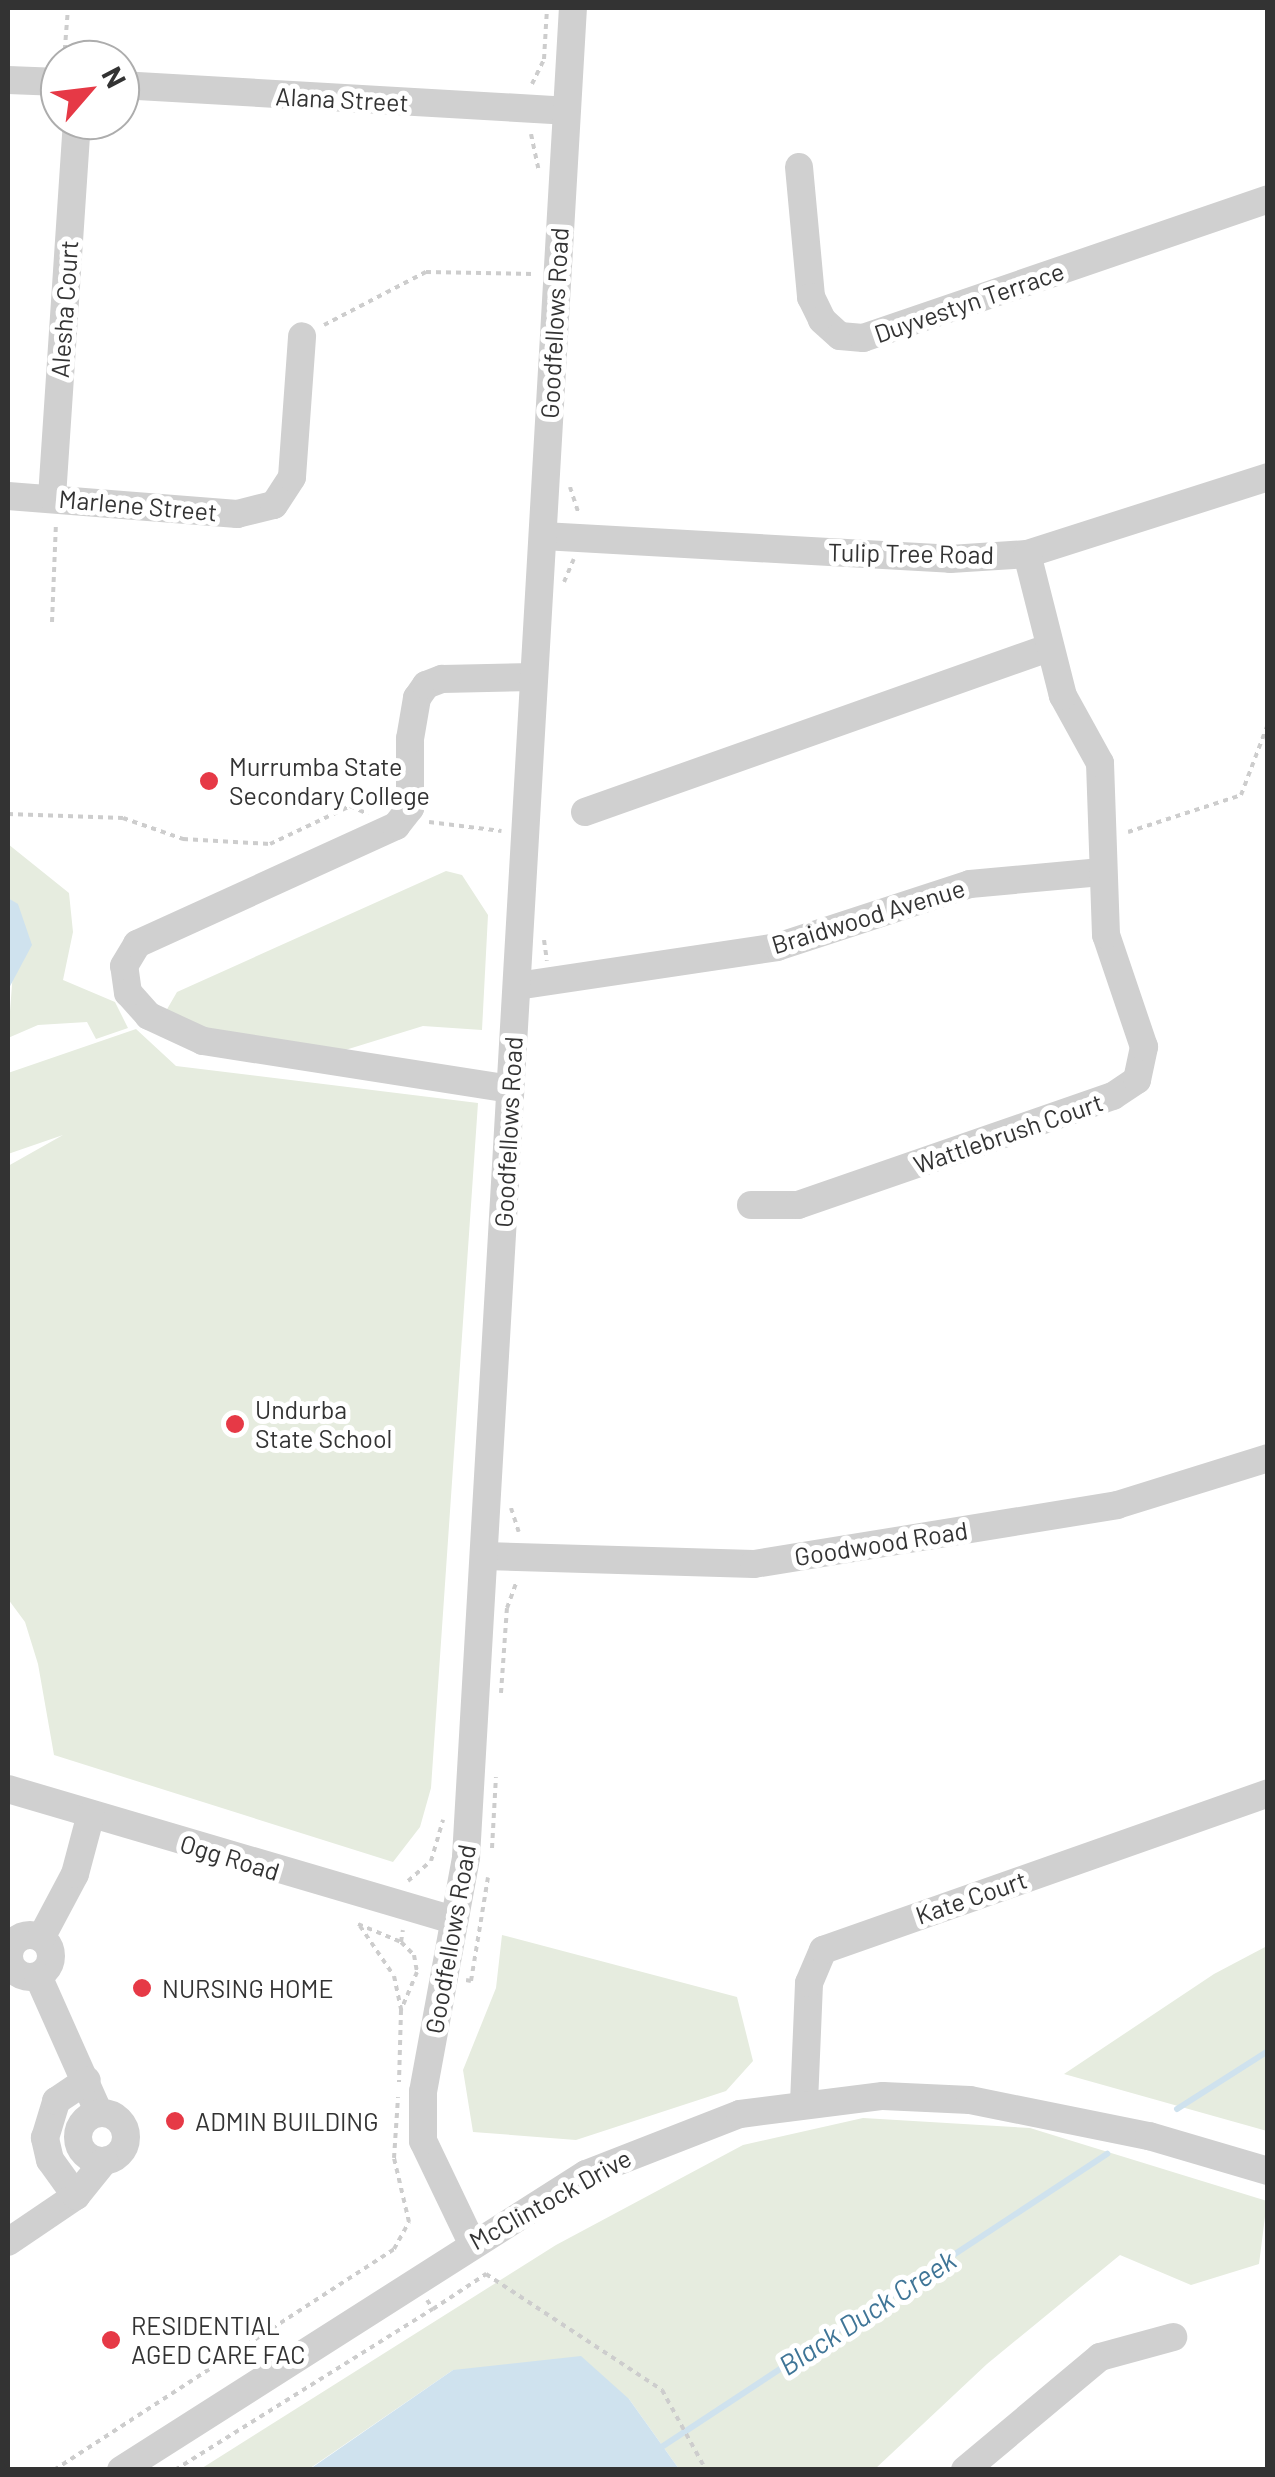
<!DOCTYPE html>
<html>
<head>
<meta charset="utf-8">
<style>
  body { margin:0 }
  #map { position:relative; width:1275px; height:2477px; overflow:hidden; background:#fff; font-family:Barlow,sans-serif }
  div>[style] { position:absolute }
  .green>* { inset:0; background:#e6ecdf }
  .water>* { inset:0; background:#cfe2ee }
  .stream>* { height:6px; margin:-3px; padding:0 3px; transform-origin:3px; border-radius:3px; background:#cfe2ee }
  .path>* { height:4px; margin-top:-2px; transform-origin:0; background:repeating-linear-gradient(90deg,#cdcdcd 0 5px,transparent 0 10px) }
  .minor>* { height:28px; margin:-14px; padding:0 14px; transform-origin:14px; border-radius:14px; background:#d0d0d0 }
  .minor>.ring { margin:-14px; padding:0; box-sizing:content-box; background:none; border:28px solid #d0d0d0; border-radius:50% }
  .dots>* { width:28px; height:28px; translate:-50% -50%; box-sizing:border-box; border:5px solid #fff; border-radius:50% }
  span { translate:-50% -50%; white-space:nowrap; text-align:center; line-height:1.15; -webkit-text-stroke:10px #fff; paint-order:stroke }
  .street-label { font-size:25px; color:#333 }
  .poi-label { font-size:25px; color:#333 }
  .left { translate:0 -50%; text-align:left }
  .water-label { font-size:28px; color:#3f7597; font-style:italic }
  .frame { position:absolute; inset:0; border:10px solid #333; pointer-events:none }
  .north { position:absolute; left:40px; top:40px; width:100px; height:100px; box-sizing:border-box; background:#fff; border:2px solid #adadad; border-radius:50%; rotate:62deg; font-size:28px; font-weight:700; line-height:40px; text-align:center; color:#333 }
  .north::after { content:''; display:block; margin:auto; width:35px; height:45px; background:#e63946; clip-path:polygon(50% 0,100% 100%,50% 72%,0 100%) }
</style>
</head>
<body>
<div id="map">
  <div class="green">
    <i style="clip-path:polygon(8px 844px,69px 893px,73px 932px,63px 980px,115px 1002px,128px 1028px,96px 1039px,87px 1022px,38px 1025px,8px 1038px,18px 905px,8px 898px)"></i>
    <i style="clip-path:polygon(446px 871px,462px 875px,488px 915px,482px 1030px,423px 1026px,342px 1051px,202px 1032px,166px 1011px,177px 992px)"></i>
    <i style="clip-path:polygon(136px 1029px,176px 1066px,478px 1103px,431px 1788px,420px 1827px,393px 1862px,54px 1755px,38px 1664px,25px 1622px,8px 1599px,8px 1166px,63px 1135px,8px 1154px,8px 1073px)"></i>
    <i style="clip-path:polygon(502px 1935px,737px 1997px,753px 2061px,726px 2091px,576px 2140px,473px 2132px,463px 2070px,496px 1988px)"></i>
    <i style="clip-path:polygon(1267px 1946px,1267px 2131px,1064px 2074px,1214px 1974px)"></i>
    <i style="clip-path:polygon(863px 2118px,1030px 2128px,1267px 2201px,1259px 2264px,1191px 2285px,1120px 2255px,987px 2364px,875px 2469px,679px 2469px,629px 2399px,453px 2370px,309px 2469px,199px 2470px,556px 2245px,743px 2145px)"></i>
  </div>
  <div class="water">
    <i style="clip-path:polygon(8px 898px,18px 904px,32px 945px,8px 990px)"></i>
    <i style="clip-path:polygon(581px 2356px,629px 2399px,679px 2469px,310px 2469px,453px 2370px)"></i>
  </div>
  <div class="stream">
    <i style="left:1177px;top:2109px;width:108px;rotate:-32.5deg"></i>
    <i style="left:657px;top:2450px;width:539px;rotate:-33.34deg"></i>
  </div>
  <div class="path">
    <i style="left:64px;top:60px;width:52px;rotate:-85.6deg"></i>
    <i style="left:532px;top:84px;width:28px;rotate:-64deg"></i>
    <i style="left:544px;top:59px;width:51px;rotate:-86.6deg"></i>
    <i style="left:531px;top:134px;width:35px;rotate:78deg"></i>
    <i style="left:324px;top:325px;width:115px;rotate:-27.5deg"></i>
    <i style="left:426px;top:272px;width:107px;rotate:1.1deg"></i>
    <i style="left:570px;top:487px;width:29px;rotate:72deg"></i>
    <i style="left:564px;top:582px;width:25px;rotate:-67deg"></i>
    <i style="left:52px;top:622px;width:100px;rotate:-87.7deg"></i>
    <i style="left:8px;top:814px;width:115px;rotate:2deg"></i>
    <i style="left:123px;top:818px;width:64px;rotate:19.3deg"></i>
    <i style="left:183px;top:839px;width:87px;rotate:3.3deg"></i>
    <i style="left:270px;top:844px;width:89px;rotate:-25.4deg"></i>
    <i style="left:350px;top:806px;width:20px;rotate:24deg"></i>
    <i style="left:429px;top:822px;width:73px;rotate:7.1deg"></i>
    <i style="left:1128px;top:832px;width:119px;rotate:-18.1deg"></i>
    <i style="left:1241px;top:795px;width:76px;rotate:-69.2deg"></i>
    <i style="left:544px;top:940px;width:21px;rotate:82deg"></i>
    <i style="left:511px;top:1508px;width:25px;rotate:72deg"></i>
    <i style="left:501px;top:1693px;width:85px;rotate:-86deg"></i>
    <i style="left:507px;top:1608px;width:29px;rotate:-70deg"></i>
    <i style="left:492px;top:1848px;width:71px;rotate:-86.8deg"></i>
    <i style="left:408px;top:1881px;width:30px;rotate:-41deg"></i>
    <i style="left:431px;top:1861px;width:43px;rotate:-73.7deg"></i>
    <i style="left:358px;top:1924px;width:47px;rotate:22.7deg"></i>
    <i style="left:401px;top:1942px;width:18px;rotate:45deg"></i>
    <i style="left:414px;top:1955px;width:17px;rotate:80deg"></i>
    <i style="left:417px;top:1972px;width:41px;rotate:112.8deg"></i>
    <i style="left:401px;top:2010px;width:72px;rotate:91.6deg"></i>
    <i style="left:360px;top:1926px;width:60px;rotate:55.8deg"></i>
    <i style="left:394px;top:1976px;width:35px;rotate:78deg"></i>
    <i style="left:401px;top:1942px;width:12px;rotate:-81deg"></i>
    <i style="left:466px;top:1980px;width:5px;rotate:11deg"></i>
    <i style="left:471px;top:1981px;width:105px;rotate:-80.7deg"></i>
    <i style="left:427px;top:2300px;width:11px;rotate:56deg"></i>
    <i style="left:433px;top:2309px;width:64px;rotate:-33.4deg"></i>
    <i style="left:486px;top:2274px;width:211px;rotate:33.4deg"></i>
    <i style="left:662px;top:2390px;width:91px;rotate:61.2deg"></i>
    <i style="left:54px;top:2470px;width:406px;rotate:-33deg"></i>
    <i style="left:394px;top:2249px;width:31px;rotate:-61deg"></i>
    <i style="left:409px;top:2222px;width:66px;rotate:-103.2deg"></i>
    <i style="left:394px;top:2158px;width:61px;rotate:-86.2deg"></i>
    <i style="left:175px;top:2470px;width:304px;rotate:-32deg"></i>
  </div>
  <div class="minor">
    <i style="left:8px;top:80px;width:52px;rotate:2.2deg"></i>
    <i style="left:120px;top:85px;width:446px;rotate:3.3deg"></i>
    <i style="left:799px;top:167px;width:131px;rotate:84.7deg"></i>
    <i style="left:811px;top:297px;width:25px;rotate:64deg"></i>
    <i style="left:822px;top:320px;width:24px;rotate:42deg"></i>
    <i style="left:840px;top:336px;width:23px;rotate:5deg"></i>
    <i style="left:863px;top:338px;width:428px;rotate:-18.9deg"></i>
    <i style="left:8px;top:496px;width:230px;rotate:4.5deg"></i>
    <i style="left:237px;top:514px;width:38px;rotate:-14deg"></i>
    <i style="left:274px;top:505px;width:33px;rotate:-57deg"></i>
    <i style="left:292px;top:477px;width:141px;rotate:-85.9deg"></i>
    <i style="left:52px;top:497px;width:378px;rotate:-86.2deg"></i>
    <i style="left:543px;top:536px;width:408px;rotate:3.2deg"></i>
    <i style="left:950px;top:559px;width:77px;rotate:-3.7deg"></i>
    <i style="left:1027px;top:554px;width:253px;rotate:-17.7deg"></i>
    <i style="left:585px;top:812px;width:493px;rotate:-19.5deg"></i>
    <i style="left:517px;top:986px;width:263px;rotate:-8.5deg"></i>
    <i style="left:777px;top:947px;width:203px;rotate:-18.1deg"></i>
    <i style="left:970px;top:884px;width:132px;rotate:-5.2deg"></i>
    <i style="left:510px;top:1089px;width:311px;rotate:-171.1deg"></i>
    <i style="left:203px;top:1041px;width:60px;rotate:-155.2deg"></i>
    <i style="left:149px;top:1016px;width:31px;rotate:-132deg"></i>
    <i style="left:128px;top:993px;width:27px;rotate:-98deg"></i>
    <i style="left:124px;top:966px;width:26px;rotate:-59deg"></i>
    <i style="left:137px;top:944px;width:285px;rotate:-24.5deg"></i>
    <i style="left:396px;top:826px;width:23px;rotate:-52deg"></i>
    <i style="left:410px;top:808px;width:69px;rotate:-90deg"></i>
    <i style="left:410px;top:739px;width:42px;rotate:-80.3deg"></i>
    <i style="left:417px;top:698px;width:16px;rotate:-55deg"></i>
    <i style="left:426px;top:685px;width:17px;rotate:-21deg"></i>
    <i style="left:442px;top:679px;width:92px;rotate:-1.2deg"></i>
    <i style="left:751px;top:1205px;width:47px"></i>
    <i style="left:798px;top:1205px;width:333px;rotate:-19.1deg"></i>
    <i style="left:1113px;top:1096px;width:29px;rotate:-34deg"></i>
    <i style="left:1137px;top:1080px;width:34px;rotate:-78deg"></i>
    <i style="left:1144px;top:1047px;width:118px;rotate:-108.7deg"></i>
    <i style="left:1106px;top:935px;width:172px;rotate:-92deg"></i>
    <i style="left:1100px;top:763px;width:77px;rotate:-118.9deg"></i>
    <i style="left:1063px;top:696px;width:146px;rotate:-104.2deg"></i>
    <i style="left:485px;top:1556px;width:269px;rotate:1.7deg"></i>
    <i style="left:754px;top:1564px;width:368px;rotate:-9.2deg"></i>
    <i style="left:1117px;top:1505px;width:158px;rotate:-17.3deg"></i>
    <i style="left:8px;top:1789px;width:465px;rotate:16.4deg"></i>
    <i class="ring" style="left:9px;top:1935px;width:14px;height:14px"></i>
    <i style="left:41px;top:1938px;width:72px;rotate:-62deg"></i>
    <i style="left:75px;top:1874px;width:62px;rotate:-75.1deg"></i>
    <i style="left:38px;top:1976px;width:150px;rotate:66deg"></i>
    <i style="left:804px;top:2103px;width:120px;rotate:-87.6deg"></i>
    <i style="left:809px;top:1983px;width:36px;rotate:-67deg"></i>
    <i style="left:823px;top:1950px;width:472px;rotate:-19.4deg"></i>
    <i class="ring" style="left:78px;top:2113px;width:20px;height:20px"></i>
    <i style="left:76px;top:2196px;width:44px;rotate:-125.8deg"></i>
    <i style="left:50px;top:2160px;width:23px;rotate:-103deg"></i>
    <i style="left:45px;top:2138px;width:39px;rotate:-73deg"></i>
    <i style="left:56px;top:2101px;width:37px;rotate:-34deg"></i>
    <i style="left:471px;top:2241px;width:111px;rotate:-115.6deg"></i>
    <i style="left:423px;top:2141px;width:49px;rotate:-90deg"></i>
    <i style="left:423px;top:2092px;width:239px;rotate:-79.6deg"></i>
    <i style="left:466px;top:1857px;width:1852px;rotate:-86.69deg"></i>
    <i style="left:8px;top:2242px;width:82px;rotate:-34.1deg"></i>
    <i style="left:76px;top:2196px;width:45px;rotate:-51.3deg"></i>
    <i style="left:121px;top:2470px;width:551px;rotate:-32.48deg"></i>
    <i style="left:586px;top:2174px;width:165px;rotate:-21.3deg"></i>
    <i style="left:740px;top:2114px;width:144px;rotate:-7.2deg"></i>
    <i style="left:883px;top:2096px;width:87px;rotate:2.6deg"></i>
    <i style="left:970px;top:2100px;width:183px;rotate:11.4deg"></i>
    <i style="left:1149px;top:2136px;width:124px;rotate:16.4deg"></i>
    <i style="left:965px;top:2470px;width:176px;rotate:-39.9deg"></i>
    <i style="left:1100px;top:2357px;width:76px;rotate:-15.3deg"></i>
  </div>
  <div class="dots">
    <i style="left:209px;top:781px;background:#e63946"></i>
    <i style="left:235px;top:1424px;background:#e63946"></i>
    <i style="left:142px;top:1988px;background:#e63946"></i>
    <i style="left:175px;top:2121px;background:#e63946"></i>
    <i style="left:111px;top:2340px;background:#e63946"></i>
  </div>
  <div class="street-label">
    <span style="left:342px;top:99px;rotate:3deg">Alana Street</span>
    <span style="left:969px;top:302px;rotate:-19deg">Duyvestyn Terrace</span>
    <span style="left:64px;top:309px;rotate:-86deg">Alesha Court</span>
    <span style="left:554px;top:323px;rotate:-87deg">Goodfellows Road</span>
    <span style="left:138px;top:505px;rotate:5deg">Marlene Street</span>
    <span style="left:911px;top:553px;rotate:1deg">Tulip Tree Road</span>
    <span style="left:868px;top:916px;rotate:-17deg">Braidwood Avenue</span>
    <span style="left:508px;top:1132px;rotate:-87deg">Goodfellows Road</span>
    <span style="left:1008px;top:1133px;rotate:-19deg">Wattlebrush Court</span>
    <span style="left:881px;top:1543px;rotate:-9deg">Goodwood Road</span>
    <span style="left:230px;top:1857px;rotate:17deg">Ogg Road</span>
    <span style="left:971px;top:1897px;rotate:-19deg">Kate Court</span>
    <span style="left:450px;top:1939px;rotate:-80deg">Goodfellows Road</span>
    <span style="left:550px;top:2199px;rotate:-29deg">McClintock Drive</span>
  </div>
  <div class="poi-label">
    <span class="left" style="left:229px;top:781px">Murrumba State<br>Secondary College</span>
    <span class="left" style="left:255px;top:1424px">Undurba<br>State School</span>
    <span class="left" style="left:162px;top:1988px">NURSING HOME</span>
    <span class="left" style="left:195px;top:2121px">ADMIN BUILDING</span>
    <span class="left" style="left:131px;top:2340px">RESIDENTIAL<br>AGED CARE FAC</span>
  </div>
  <div class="water-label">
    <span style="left:867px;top:2312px;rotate:-33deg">Black Duck Creek</span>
  </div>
  <div class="frame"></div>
  <div class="north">N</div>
</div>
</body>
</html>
